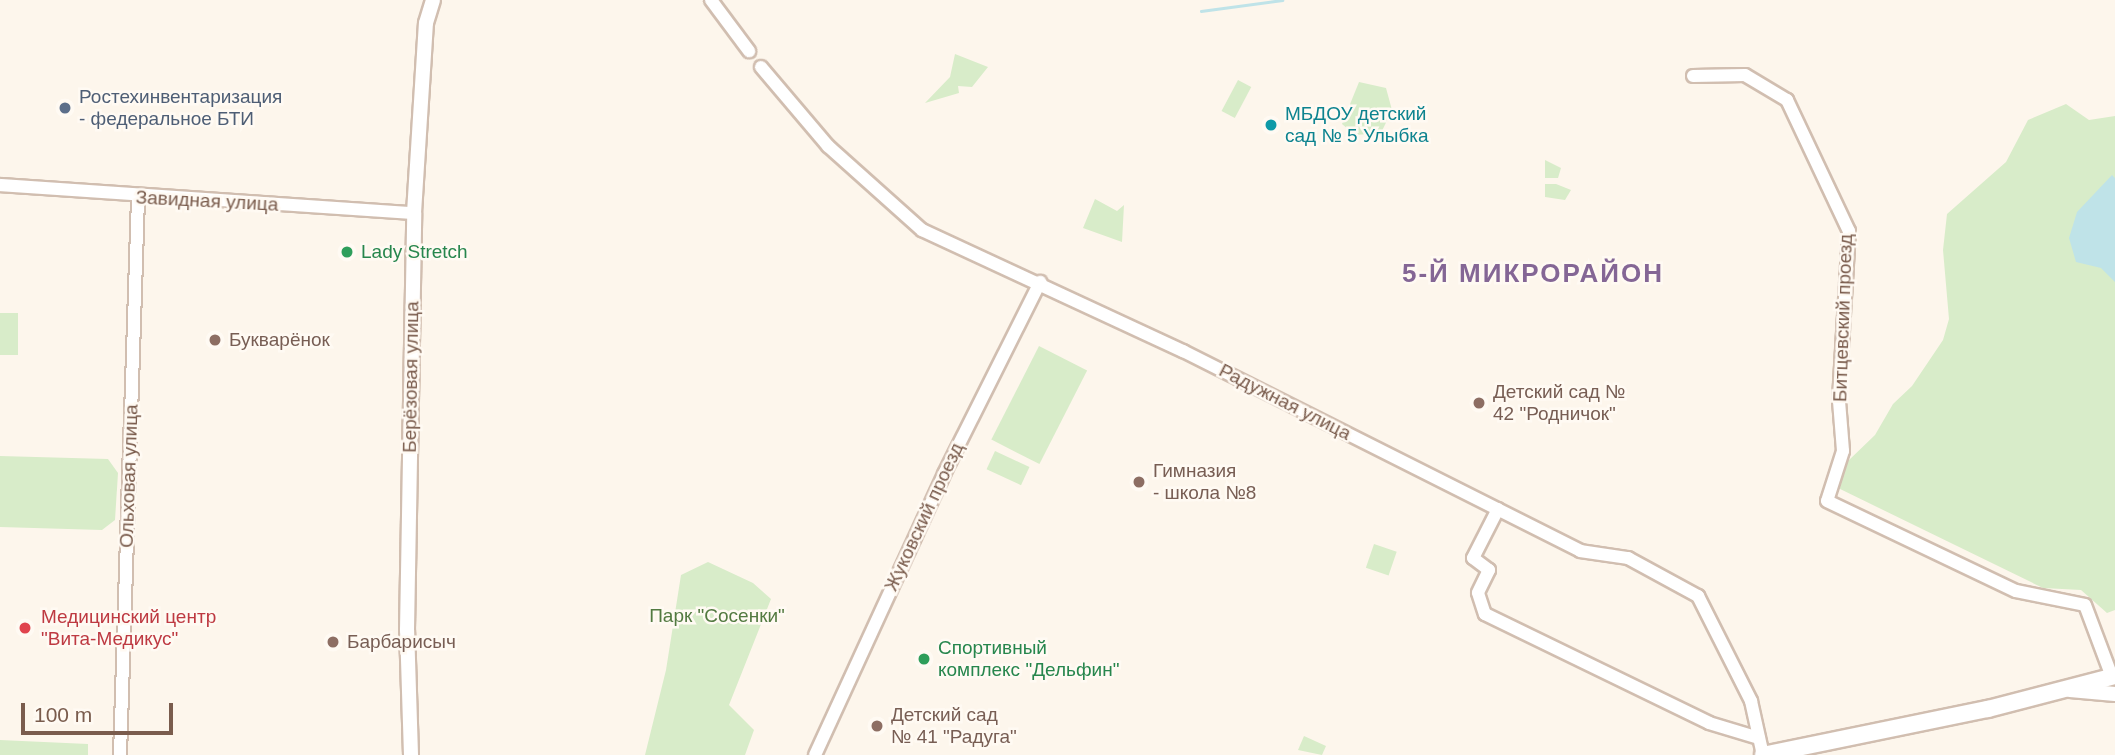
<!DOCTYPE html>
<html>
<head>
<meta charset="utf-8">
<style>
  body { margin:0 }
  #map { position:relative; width:2115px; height:755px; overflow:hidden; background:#fdf6ec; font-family:Helvetica,sans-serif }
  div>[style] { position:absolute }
  .green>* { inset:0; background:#d8ecc9; transform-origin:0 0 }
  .water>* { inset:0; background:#bfe3e8 }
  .stream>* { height:2.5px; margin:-1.25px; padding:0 1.25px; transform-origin:1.25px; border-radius:1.25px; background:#bfe3e8 }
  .roads { filter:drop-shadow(2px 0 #d1beb0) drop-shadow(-2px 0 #d1beb0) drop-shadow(0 2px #d1beb0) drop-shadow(0 -2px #d1beb0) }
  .minor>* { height:12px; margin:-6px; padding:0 6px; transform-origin:6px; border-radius:6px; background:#fff }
  .tertiary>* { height:14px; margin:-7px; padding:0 7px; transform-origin:7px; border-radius:7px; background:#fff }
  .secondary>* { height:16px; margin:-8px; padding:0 8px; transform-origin:8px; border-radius:8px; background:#fff }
  .dots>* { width:19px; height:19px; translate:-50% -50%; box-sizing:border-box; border:4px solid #fffaf3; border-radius:50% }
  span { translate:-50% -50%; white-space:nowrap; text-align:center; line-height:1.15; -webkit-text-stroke:5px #fffaf3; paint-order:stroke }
  .service-label { font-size:19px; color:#4e5e75 }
  .left { translate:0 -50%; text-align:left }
  .culture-label { font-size:19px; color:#0d838f }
  .street-label { font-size:19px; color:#7a5c4d }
  .leisure-label { font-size:19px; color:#27864d }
  .education-label { font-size:19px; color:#785e54 }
  .park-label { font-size:19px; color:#537a41 }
  .health-label { font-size:19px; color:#be3a42 }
  .district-label { font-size:26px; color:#846695; font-weight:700; letter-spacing:2px }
  .scale { position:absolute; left:21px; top:703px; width:152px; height:32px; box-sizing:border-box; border:4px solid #7a5c4d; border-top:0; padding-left:9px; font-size:21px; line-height:24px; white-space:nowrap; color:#7a5c4d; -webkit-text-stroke:5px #fffaf3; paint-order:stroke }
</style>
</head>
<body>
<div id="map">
  <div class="green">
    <i style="clip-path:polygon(955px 54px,988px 67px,972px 87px,958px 86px,959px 93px,925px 103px,950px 77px)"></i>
    <i style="left:1238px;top:80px;width:15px;height:35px;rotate:28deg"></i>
    <i style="clip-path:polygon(1359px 82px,1386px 88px,1392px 110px,1381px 133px,1355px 135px,1342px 124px)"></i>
    <i style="clip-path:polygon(2066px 104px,2089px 120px,2115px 116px,2115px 610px,2107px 613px,2081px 590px,2043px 588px,1836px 487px,1848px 461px,1875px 435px,1893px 404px,1912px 386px,1943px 340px,1949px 319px,1943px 250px,1947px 214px,2006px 162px,2028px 120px)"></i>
    <i style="clip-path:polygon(1545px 160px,1561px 168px,1558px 178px,1545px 178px)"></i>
    <i style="clip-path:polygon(1545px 184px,1556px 184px,1571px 190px,1565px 200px,1545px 197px)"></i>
    <i style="clip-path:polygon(1095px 199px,1117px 211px,1124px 205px,1122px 242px,1083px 228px)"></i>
    <i style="left:0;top:313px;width:18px;height:42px"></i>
    <i style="left:1039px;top:346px;width:54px;height:105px;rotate:27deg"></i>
    <i style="left:995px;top:451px;width:38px;height:20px;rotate:25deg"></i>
    <i style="clip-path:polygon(0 456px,108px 459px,118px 473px,115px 520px,102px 530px,0 527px)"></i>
    <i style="left:1374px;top:544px;width:24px;height:25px;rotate:19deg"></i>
    <i style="clip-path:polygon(708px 562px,753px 583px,771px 599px,729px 705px,754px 730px,745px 755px,645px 755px,666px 670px,681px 575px)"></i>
    <i style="clip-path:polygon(1304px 736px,1326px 746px,1322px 755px,1298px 750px)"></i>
    <i style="clip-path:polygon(0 740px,88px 744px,88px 755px,0 755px)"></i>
  </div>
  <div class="water">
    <i style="clip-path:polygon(2112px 175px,2115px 178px,2115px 282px,2101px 268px,2076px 262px,2069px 238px,2077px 212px)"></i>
  </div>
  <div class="stream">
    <i style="left:1201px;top:11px;width:82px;rotate:-7.7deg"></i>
  </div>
  <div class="roads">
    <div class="minor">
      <i style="left:711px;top:0;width:64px;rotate:53.3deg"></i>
      <i style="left:761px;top:67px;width:104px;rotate:49.7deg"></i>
      <i style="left:828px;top:146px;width:126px;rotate:41.8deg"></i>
      <i style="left:922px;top:230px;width:288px;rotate:24.9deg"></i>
      <i style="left:1183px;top:351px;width:445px;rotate:26.7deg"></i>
      <i style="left:1580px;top:551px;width:49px;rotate:8.3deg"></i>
      <i style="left:1628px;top:558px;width:80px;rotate:28.5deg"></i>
      <i style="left:1698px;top:596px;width:118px;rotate:63.2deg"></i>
      <i style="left:1751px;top:701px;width:55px;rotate:77.5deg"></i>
      <i style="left:1693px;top:76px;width:52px;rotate:-1.1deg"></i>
      <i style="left:1745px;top:75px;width:49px;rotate:30.8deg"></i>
      <i style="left:1787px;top:100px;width:145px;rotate:64.7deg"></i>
      <i style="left:1849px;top:231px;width:170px;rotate:93.4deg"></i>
      <i style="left:1839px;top:401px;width:50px;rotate:85.4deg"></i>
      <i style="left:1843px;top:451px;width:52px;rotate:107.7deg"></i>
      <i style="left:1827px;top:501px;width:209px;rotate:25.5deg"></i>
      <i style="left:2016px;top:591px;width:70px;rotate:11.5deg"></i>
      <i style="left:2085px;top:605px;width:77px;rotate:69.4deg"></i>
      <i style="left:0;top:185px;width:415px;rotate:3.9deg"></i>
      <i style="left:1498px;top:509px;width:55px;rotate:117deg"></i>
      <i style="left:1473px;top:558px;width:20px;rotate:37deg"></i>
      <i style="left:1489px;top:570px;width:25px;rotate:116deg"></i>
      <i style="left:1478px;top:593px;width:22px;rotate:72deg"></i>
      <i style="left:1485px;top:614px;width:249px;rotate:25.9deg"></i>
      <i style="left:1709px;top:723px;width:52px;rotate:16.7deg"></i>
      <i style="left:120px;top:755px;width:557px;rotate:-88.15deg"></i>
      <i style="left:815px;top:755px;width:309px;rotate:-65.3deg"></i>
      <i style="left:944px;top:474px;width:215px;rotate:-63.4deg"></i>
    </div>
    <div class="tertiary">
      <i style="left:2070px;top:690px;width:45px;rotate:5.1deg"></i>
      <i style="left:411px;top:755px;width:125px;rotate:-91.8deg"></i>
      <i style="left:407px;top:630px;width:417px;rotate:-89deg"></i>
      <i style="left:414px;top:213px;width:190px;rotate:-86.4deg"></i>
      <i style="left:426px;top:23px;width:24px;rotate:-73deg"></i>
    </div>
    <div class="secondary">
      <i style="left:1763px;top:755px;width:230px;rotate:-11.6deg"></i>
      <i style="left:1988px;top:709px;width:131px;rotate:-14.6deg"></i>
    </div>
  </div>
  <div class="dots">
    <i style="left:65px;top:108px;background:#5c6f8a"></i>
    <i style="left:1271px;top:125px;background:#0f9aa8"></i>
    <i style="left:347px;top:252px;background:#2e9e5b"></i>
    <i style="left:215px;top:340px;background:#8d6e63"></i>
    <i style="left:1479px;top:403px;background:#8d6e63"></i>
    <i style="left:1139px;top:482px;background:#8d6e63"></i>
    <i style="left:25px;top:628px;background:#e0444e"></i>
    <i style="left:333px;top:642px;background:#8d6e63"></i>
    <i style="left:924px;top:659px;background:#2e9e5b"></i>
    <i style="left:877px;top:726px;background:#8d6e63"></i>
  </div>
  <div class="service-label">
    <span class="left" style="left:79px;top:108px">Ростехинвентаризация<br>- федеральное БТИ</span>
  </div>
  <div class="culture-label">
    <span class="left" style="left:1285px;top:125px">МБДОУ детский<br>сад № 5 Улыбка</span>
  </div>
  <div class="street-label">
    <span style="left:207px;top:201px;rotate:3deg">Завидная улица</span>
    <span style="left:1843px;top:318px;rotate:-88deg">Битцевский проезд</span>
    <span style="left:411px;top:377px;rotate:-89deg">Берёзовая улица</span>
    <span style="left:1285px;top:402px;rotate:27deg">Радужная улица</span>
    <span style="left:129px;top:476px;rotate:-88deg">Ольховая улица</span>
    <span style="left:924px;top:517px;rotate:-65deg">Жуковский проезд</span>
  </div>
  <div class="leisure-label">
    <span class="left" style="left:361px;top:252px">Lady Stretch</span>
    <span class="left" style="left:938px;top:659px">Спортивный<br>комплекс "Дельфин"</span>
  </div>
  <div class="education-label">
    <span class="left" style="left:229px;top:340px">Букварёнок</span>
    <span class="left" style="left:1493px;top:403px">Детский сад №<br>42 "Родничок"</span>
    <span class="left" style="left:1153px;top:482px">Гимназия<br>- школа №8</span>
    <span class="left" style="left:347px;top:642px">Барбарисыч</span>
    <span class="left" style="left:891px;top:726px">Детский сад<br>№ 41 "Радуга"</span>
  </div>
  <div class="park-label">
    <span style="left:717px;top:616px">Парк "Сосенки"</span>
  </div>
  <div class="health-label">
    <span class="left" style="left:41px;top:628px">Медицинский центр<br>"Вита-Медикус"</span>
  </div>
  <div class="district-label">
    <span style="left:1533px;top:274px">5-Й МИКРОРАЙОН</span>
  </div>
  <div class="scale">100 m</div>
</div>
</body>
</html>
